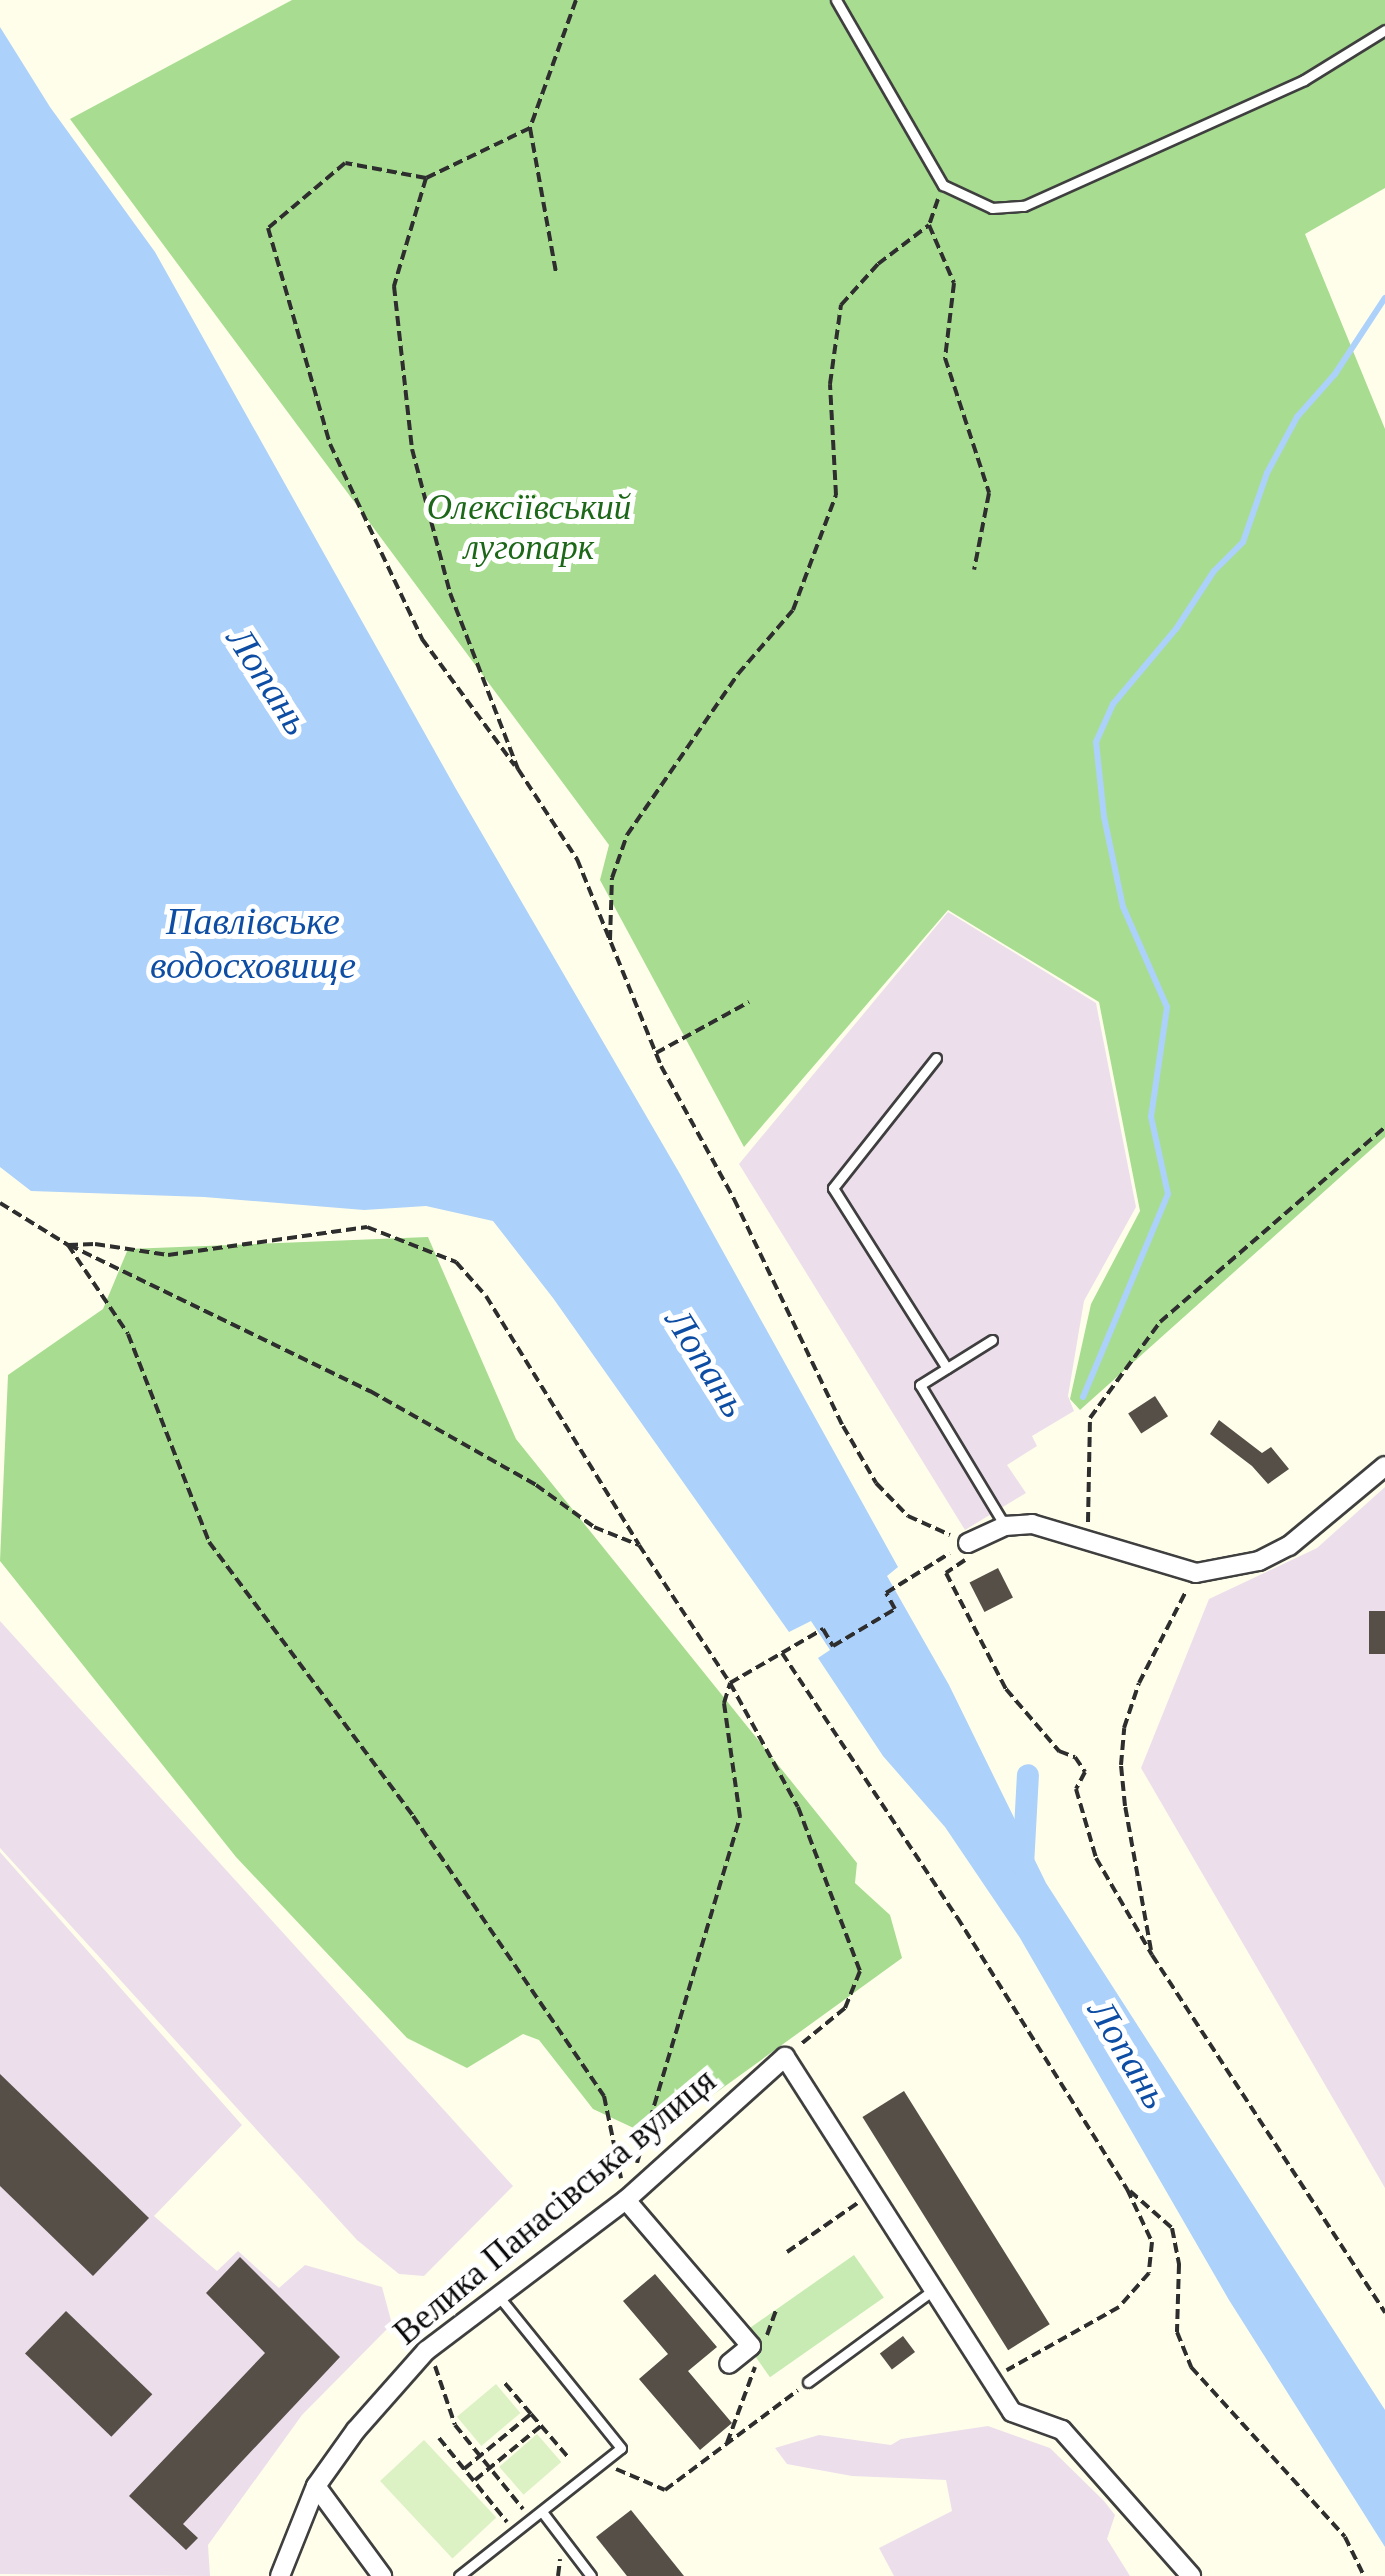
<!DOCTYPE html>
<html>
<head>
<meta charset="utf-8">
<style>
  body { margin:0 }
  #map { position:relative; width:1385px; height:2576px; overflow:hidden; background:#fffeeb; font-family:Georgia,serif }
  div>[style] { position:absolute }
  .industrial>* { inset:0; background:#ecdfeb }
  .green>* { inset:0; background:#c7ebb2; transform-origin:0 0 }
  .forest>* { inset:0; background:#a8dd91 }
  .pitch>* { inset:0; background:#dcf2c5; transform-origin:0 0 }
  .water>* { inset:0; background:#acd1fa }
  .stream>* { height:6px; margin:-3px; padding:0 3px; transform-origin:3px; border-radius:3px; background:#acd1fa }
  .canal>* { height:22px; margin:-11px; padding:0 11px; transform-origin:11px; border-radius:11px; background:#acd1fa }
  .building>* { inset:0; background:#554f48; transform-origin:0 0 }
  .path>* { height:4px; margin-top:-2px; transform-origin:0; background:repeating-linear-gradient(90deg,#2e2e2e 0 10px,transparent 0 15px) }
  .roads { filter:drop-shadow(2px 0 #3f3f3f) drop-shadow(-2px 0 #3f3f3f) drop-shadow(0 2px #3f3f3f) drop-shadow(0 -2px #3f3f3f) }
  .service>* { height:9px; margin:-4.5px; padding:0 4.5px; transform-origin:4.5px; border-radius:4.5px; background:#fff }
  .minor>* { height:18px; margin:-9px; padding:0 9px; transform-origin:9px; border-radius:9px; background:#fff }
  span { translate:-50% -50%; white-space:nowrap; text-align:center; line-height:1.15; -webkit-text-stroke:10px #fff; paint-order:stroke }
  .park-label { font-size:35px; color:#1d6719; font-style:italic }
  .street-label { font-size:35px; color:#0c0c0c }
  .water-label { font-size:38px; color:#0e4da4; font-style:italic }
</style>
</head>
<body>
<div id="map">
  <div class="industrial">
    <i style="clip-path:polygon(948px 912px,1096px 1003px,1136px 1207px,1084px 1301px,1068px 1396px,1074px 1411px,1032px 1436px,1037px 1446px,1007px 1465px,1026px 1493px,965px 1530px,739px 1164px)"></i>
    <i style="clip-path:polygon(1385px 1487px,1385px 2188px,1141px 1768px,1209px 1599px,1317px 1548px)"></i>
    <i style="clip-path:polygon(0 1621px,513px 2186px,424px 2276px,399px 2274px,357px 2240px,0 1848px)"></i>
    <i style="clip-path:polygon(0 1852px,242px 2125px,154px 2216px,217px 2271px,238px 2251px,279px 2288px,305px 2265px,382px 2287px,392px 2324px,302px 2415px,208px 2545px,210px 2576px,0 2574px)"></i>
    <i style="clip-path:polygon(988px 2426px,1050px 2448px,1104px 2501px,1115px 2515px,1107px 2539px,1130px 2576px,894px 2576px,879px 2548px,952px 2511px,946px 2480px,852px 2476px,808px 2468px,787px 2464px,775px 2448px,819px 2435px,891px 2445px,901px 2439px)"></i>
  </div>
  <div class="green">
    <i style="left:854px;top:2255px;width:52px;height:139px;rotate:55deg"></i>
  </div>
  <div class="forest">
    <i style="clip-path:polygon(292px 0,1385px 0,1385px 188px,1305px 234px,1385px 429px,1385px 1137px,1080px 1410px,1070px 1399px,1091px 1304px,1140px 1211px,1099px 1002px,948px 910px,744px 1147px,600px 880px,609px 845px,70px 119px)"></i>
    <i style="clip-path:polygon(428px 1237px,516px 1439px,857px 1863px,855px 1883px,890px 1915px,902px 1958px,681px 2118px,640px 2131px,593px 2109px,539px 2040px,523px 2034px,467px 2068px,407px 2038px,236px 1857px,0 1561px,8px 1375px,103px 1309px,128px 1249px)"></i>
  </div>
  <div class="pitch">
    <i style="left:496px;top:2384px;width:38px;height:51px;rotate:50deg"></i>
    <i style="left:537px;top:2434px;width:37px;height:50px;rotate:49deg"></i>
    <i style="left:424px;top:2440px;width:106px;height:60px;rotate:47deg"></i>
  </div>
  <div class="water">
    <i style="clip-path:polygon(0 27px,50px 107px,155px 252px,456px 789px,680px 1174px,898px 1567px,887px 1576px,949px 1685px,1046px 1883px,1385px 2410px,1385px 2547px,1229px 2300px,1020px 1938px,945px 1827px,883px 1756px,818px 1658px,830px 1650px,811px 1621px,789px 1632px,553px 1298px,493px 1221px,426px 1206px,364px 1210px,204px 1197px,31px 1191px,0 1167px)"></i>
  </div>
  <div class="stream">
    <i style="left:1083px;top:1397px;width:220px;rotate:-67.3deg"></i>
    <i style="left:1168px;top:1194px;width:79px;rotate:-102.4deg"></i>
    <i style="left:1151px;top:1117px;width:111px;rotate:-81.7deg"></i>
    <i style="left:1167px;top:1007px;width:109px;rotate:-113.7deg"></i>
    <i style="left:1123px;top:907px;width:92px;rotate:-101.9deg"></i>
    <i style="left:1104px;top:817px;width:75px;rotate:-96.1deg"></i>
    <i style="left:1096px;top:742px;width:42px;rotate:-65.9deg"></i>
    <i style="left:1113px;top:704px;width:98px;rotate:-50deg"></i>
    <i style="left:1176px;top:629px;width:69px;rotate:-56.8deg"></i>
    <i style="left:1214px;top:571px;width:41px;rotate:-45deg"></i>
    <i style="left:1243px;top:542px;width:73px;rotate:-70.8deg"></i>
    <i style="left:1267px;top:473px;width:64px;rotate:-61.8deg"></i>
    <i style="left:1297px;top:417px;width:57px;rotate:-48.5deg"></i>
    <i style="left:1335px;top:374px;width:91px;rotate:-56.7deg"></i>
  </div>
  <div class="canal">
    <i style="left:1023px;top:1866px;width:91px;rotate:-86.9deg"></i>
  </div>
  <div class="building">
    <i style="left:1155px;top:1396px;width:24px;height:32px;rotate:57deg"></i>
    <i style="clip-path:polygon(1219px 1420px,1262px 1453px,1271px 1447px,1289px 1469px,1268px 1484px,1252px 1466px,1210px 1434px)"></i>
    <i style="left:998px;top:1568px;width:33px;height:32px;rotate:63deg"></i>
    <i style="left:1369px;top:1611px;width:16px;height:43px"></i>
    <i style="clip-path:polygon(0 2074px,149px 2218px,93px 2276px,0 2186px)"></i>
    <i style="left:904px;top:2091px;width:275px;height:49px;rotate:58deg"></i>
    <i style="clip-path:polygon(240px 2257px,340px 2357px,183px 2524px,198px 2538px,186px 2550px,129px 2496px,265px 2353px,206px 2293px)"></i>
    <i style="clip-path:polygon(655px 2274px,717px 2347px,688px 2371px,732px 2423px,700px 2450px,639px 2379px,668px 2354px,623px 2301px)"></i>
    <i style="left:66px;top:2311px;width:120px;height:59px;rotate:44deg"></i>
    <i style="left:903px;top:2336px;width:20px;height:29px;rotate:53deg"></i>
    <i style="clip-path:polygon(631px 2510px,684px 2576px,627px 2576px,596px 2537px)"></i>
  </div>
  <div class="path">
    <i style="left:576px;top:0;width:136px;rotate:109.8deg"></i>
    <i style="left:530px;top:128px;width:115px;rotate:154.3deg"></i>
    <i style="left:426px;top:178px;width:113px;rotate:106.5deg"></i>
    <i style="left:394px;top:286px;width:164px;rotate:83.7deg"></i>
    <i style="left:412px;top:449px;width:149px;rotate:75.2deg"></i>
    <i style="left:450px;top:593px;width:189px;rotate:68.9deg"></i>
    <i style="left:518px;top:769px;width:108px;rotate:56.8deg"></i>
    <i style="left:577px;top:859px;width:223px;rotate:67.9deg"></i>
    <i style="left:661px;top:1066px;width:152px;rotate:61.2deg"></i>
    <i style="left:734px;top:1199px;width:252px;rotate:64.4deg"></i>
    <i style="left:843px;top:1426px;width:66px;rotate:59.9deg"></i>
    <i style="left:876px;top:1483px;width:46px;rotate:45.9deg"></i>
    <i style="left:908px;top:1516px;width:46px;rotate:24.3deg"></i>
    <i style="left:530px;top:128px;width:146px;rotate:79.8deg"></i>
    <i style="left:426px;top:178px;width:82px;rotate:-169.5deg"></i>
    <i style="left:345px;top:163px;width:101px;rotate:139.8deg"></i>
    <i style="left:268px;top:228px;width:225px;rotate:74deg"></i>
    <i style="left:330px;top:444px;width:216px;rotate:64.7deg"></i>
    <i style="left:422px;top:639px;width:157px;rotate:53.8deg"></i>
    <i style="left:938px;top:199px;width:28px;rotate:109deg"></i>
    <i style="left:929px;top:225px;width:63px;rotate:66.7deg"></i>
    <i style="left:954px;top:283px;width:76px;rotate:96.8deg"></i>
    <i style="left:945px;top:358px;width:142px;rotate:71.9deg"></i>
    <i style="left:989px;top:493px;width:78px;rotate:101deg"></i>
    <i style="left:610px;top:940px;width:62px;rotate:-88.2deg"></i>
    <i style="left:612px;top:878px;width:46px;rotate:-70.8deg"></i>
    <i style="left:627px;top:835px;width:196px;rotate:-55.4deg"></i>
    <i style="left:738px;top:674px;width:84px;rotate:-49.3deg"></i>
    <i style="left:793px;top:610px;width:123px;rotate:-69.5deg"></i>
    <i style="left:836px;top:495px;width:111px;rotate:-93.1deg"></i>
    <i style="left:830px;top:384px;width:80px;rotate:-82.1deg"></i>
    <i style="left:841px;top:305px;width:55px;rotate:-47.9deg"></i>
    <i style="left:878px;top:264px;width:64px;rotate:-37.4deg"></i>
    <i style="left:656px;top:1053px;width:106px;rotate:-28.7deg"></i>
    <i style="left:0;top:1203px;width:80px;rotate:31.7deg"></i>
    <i style="left:68px;top:1245px;width:27px;rotate:-2deg"></i>
    <i style="left:95px;top:1244px;width:74px;rotate:8.6deg"></i>
    <i style="left:168px;top:1255px;width:201px;rotate:-8deg"></i>
    <i style="left:367px;top:1227px;width:96px;rotate:21.5deg"></i>
    <i style="left:456px;top:1262px;width:45px;rotate:48.6deg"></i>
    <i style="left:486px;top:1296px;width:292px;rotate:58.4deg"></i>
    <i style="left:639px;top:1545px;width:165px;rotate:56.6deg"></i>
    <i style="left:730px;top:1683px;width:141px;rotate:61.3deg"></i>
    <i style="left:798px;top:1807px;width:175px;rotate:69.3deg"></i>
    <i style="left:860px;top:1971px;width:40px;rotate:112deg"></i>
    <i style="left:845px;top:2008px;width:58px;rotate:140.6deg"></i>
    <i style="left:68px;top:1245px;width:107px;rotate:56deg"></i>
    <i style="left:128px;top:1334px;width:223px;rotate:68.7deg"></i>
    <i style="left:209px;top:1542px;width:342px;rotate:53.3deg"></i>
    <i style="left:413px;top:1816px;width:339px;rotate:55.7deg"></i>
    <i style="left:604px;top:2096px;width:84px;rotate:78.3deg"></i>
    <i style="left:69px;top:1245px;width:335px;rotate:25.9deg"></i>
    <i style="left:370px;top:1391px;width:191px;rotate:29.5deg"></i>
    <i style="left:536px;top:1485px;width:72px;rotate:35.9deg"></i>
    <i style="left:594px;top:1527px;width:48px;rotate:21.8deg"></i>
    <i style="left:1088px;top:1522px;width:104px;rotate:-88.9deg"></i>
    <i style="left:1090px;top:1418px;width:119px;rotate:-53.9deg"></i>
    <i style="left:1160px;top:1322px;width:298px;rotate:-40.9deg"></i>
    <i style="left:965px;top:1560px;width:23px;rotate:146deg"></i>
    <i style="left:946px;top:1573px;width:131px;rotate:62.7deg"></i>
    <i style="left:1006px;top:1689px;width:82px;rotate:49.5deg"></i>
    <i style="left:1059px;top:1751px;width:17px;rotate:21deg"></i>
    <i style="left:1075px;top:1757px;width:18px;rotate:56deg"></i>
    <i style="left:1085px;top:1772px;width:19px;rotate:118deg"></i>
    <i style="left:1076px;top:1789px;width:72px;rotate:73.8deg"></i>
    <i style="left:1096px;top:1858px;width:112px;rotate:60deg"></i>
    <i style="left:1152px;top:1955px;width:427px;rotate:56.9deg"></i>
    <i style="left:782px;top:1653px;width:317px;rotate:56.5deg"></i>
    <i style="left:957px;top:1917px;width:321px;rotate:58deg"></i>
    <i style="left:1127px;top:2189px;width:59px;rotate:64.7deg"></i>
    <i style="left:1152px;top:2242px;width:31px;rotate:96deg"></i>
    <i style="left:1149px;top:2273px;width:45px;rotate:131.4deg"></i>
    <i style="left:1119px;top:2307px;width:129px;rotate:150.6deg"></i>
    <i style="left:1151px;top:1950px;width:146px;rotate:-100.2deg"></i>
    <i style="left:1125px;top:1806px;width:41px;rotate:-95.6deg"></i>
    <i style="left:1121px;top:1765px;width:37px;rotate:-85deg"></i>
    <i style="left:1124px;top:1728px;width:47px;rotate:-71.6deg"></i>
    <i style="left:1139px;top:1683px;width:103px;rotate:-62.9deg"></i>
    <i style="left:637px;top:2163px;width:361px;rotate:-73.4deg"></i>
    <i style="left:740px;top:1817px;width:115px;rotate:-98deg"></i>
    <i style="left:724px;top:1703px;width:21px;rotate:-73deg"></i>
    <i style="left:730px;top:1683px;width:108px;rotate:-30.1deg"></i>
    <i style="left:823px;top:1629px;width:20px;rotate:60deg"></i>
    <i style="left:833px;top:1646px;width:72px;rotate:-30.8deg"></i>
    <i style="left:895px;top:1609px;width:18px;rotate:-119deg"></i>
    <i style="left:886px;top:1593px;width:75px;rotate:-32deg"></i>
    <i style="left:1130px;top:2191px;width:56px;rotate:41.4deg"></i>
    <i style="left:1172px;top:2228px;width:37px;rotate:79deg"></i>
    <i style="left:1179px;top:2264px;width:68px;rotate:91.7deg"></i>
    <i style="left:1177px;top:2332px;width:38px;rotate:68deg"></i>
    <i style="left:1191px;top:2367px;width:229px;rotate:47.8deg"></i>
    <i style="left:1345px;top:2537px;width:43px;rotate:64deg"></i>
    <i style="left:787px;top:2252px;width:88px;rotate:-34.8deg"></i>
    <i style="left:767px;top:2335px;width:29px;rotate:-70deg"></i>
    <i style="left:435px;top:2366px;width:62px;rotate:71.3deg"></i>
    <i style="left:455px;top:2425px;width:108px;rotate:51deg"></i>
    <i style="left:531px;top:2414px;width:57px;rotate:49.3deg"></i>
    <i style="left:439px;top:2438px;width:108px;rotate:51deg"></i>
    <i style="left:727px;top:2443px;width:81px;rotate:-69.8deg"></i>
    <i style="left:464px;top:2469px;width:87px;rotate:-39.4deg"></i>
    <i style="left:531px;top:2414px;width:43px;rotate:-130.3deg"></i>
    <i style="left:616px;top:2469px;width:53px;rotate:23.2deg"></i>
    <i style="left:665px;top:2490px;width:166px;rotate:-36.9deg"></i>
    <i style="left:475px;top:2480px;width:85px;rotate:-39.3deg"></i>
    <i style="left:558px;top:2576px;width:17px;rotate:-83deg"></i>
  </div>
  <div class="roads">
    <div class="service">
      <i style="left:836px;top:0;width:214px;rotate:60deg"></i>
      <i style="left:943px;top:185px;width:54px;rotate:25.1deg"></i>
      <i style="left:992px;top:208px;width:32px;rotate:-4deg"></i>
      <i style="left:1024px;top:206px;width:307px;rotate:-24.2deg"></i>
      <i style="left:1304px;top:80px;width:95px;rotate:-31.7deg"></i>
      <i style="left:936px;top:1058px;width:166px;rotate:128.4deg"></i>
      <i style="left:833px;top:1188px;width:213px;rotate:57.7deg"></i>
      <i style="left:992px;top:1340px;width:85px;rotate:148deg"></i>
      <i style="left:920px;top:1385px;width:165px;rotate:58.9deg"></i>
      <i style="left:808px;top:2382px;width:154px;rotate:-36.3deg"></i>
      <i style="left:543px;top:2513px;width:79px;rotate:52.7deg"></i>
      <i style="left:459px;top:2576px;width:206px;rotate:-38.3deg"></i>
      <i style="left:621px;top:2448px;width:194px;rotate:-128.9deg"></i>
    </div>
    <div class="minor">
      <i style="left:968px;top:1543px;width:41px;rotate:-24.7deg"></i>
      <i style="left:1005px;top:1526px;width:27px;rotate:-4deg"></i>
      <i style="left:1032px;top:1524px;width:171px;rotate:16.6deg"></i>
      <i style="left:1196px;top:1573px;width:64px;rotate:-10.8deg"></i>
      <i style="left:1259px;top:1561px;width:34px;rotate:-27deg"></i>
      <i style="left:1289px;top:1546px;width:125px;rotate:-39.8deg"></i>
      <i style="left:626px;top:2200px;width:192px;rotate:49.4deg"></i>
      <i style="left:751px;top:2346px;width:28px;rotate:141deg"></i>
      <i style="left:316px;top:2486px;width:112px;rotate:53.7deg"></i>
      <i style="left:280px;top:2576px;width:97px;rotate:-68.2deg"></i>
      <i style="left:316px;top:2486px;width:69px;rotate:-54.5deg"></i>
      <i style="left:356px;top:2430px;width:106px;rotate:-48.5deg"></i>
      <i style="left:426px;top:2351px;width:251px;rotate:-37.1deg"></i>
      <i style="left:626px;top:2200px;width:214px;rotate:-42deg"></i>
      <i style="left:785px;top:2057px;width:421px;rotate:57.4deg"></i>
      <i style="left:1012px;top:2412px;width:53px;rotate:19.8deg"></i>
      <i style="left:1062px;top:2430px;width:195px;rotate:48.5deg"></i>
    </div>
  </div>
  <div class="park-label">
    <span style="left:529px;top:528px">Олексіївський<br>лугопарк</span>
  </div>
  <div class="street-label">
    <span style="left:555px;top:2207px;rotate:-40deg">Велика Панасівська вулиця</span>
  </div>
  <div class="water-label">
    <span style="left:268px;top:681px;rotate:57deg">Лопань</span>
    <span style="left:253px;top:944px">Павлівське<br>водосховище</span>
    <span style="left:706px;top:1363px;rotate:58deg">Лопань</span>
    <span style="left:1128px;top:2054px;rotate:59deg">Лопань</span>
  </div>
</div>
</body>
</html>
